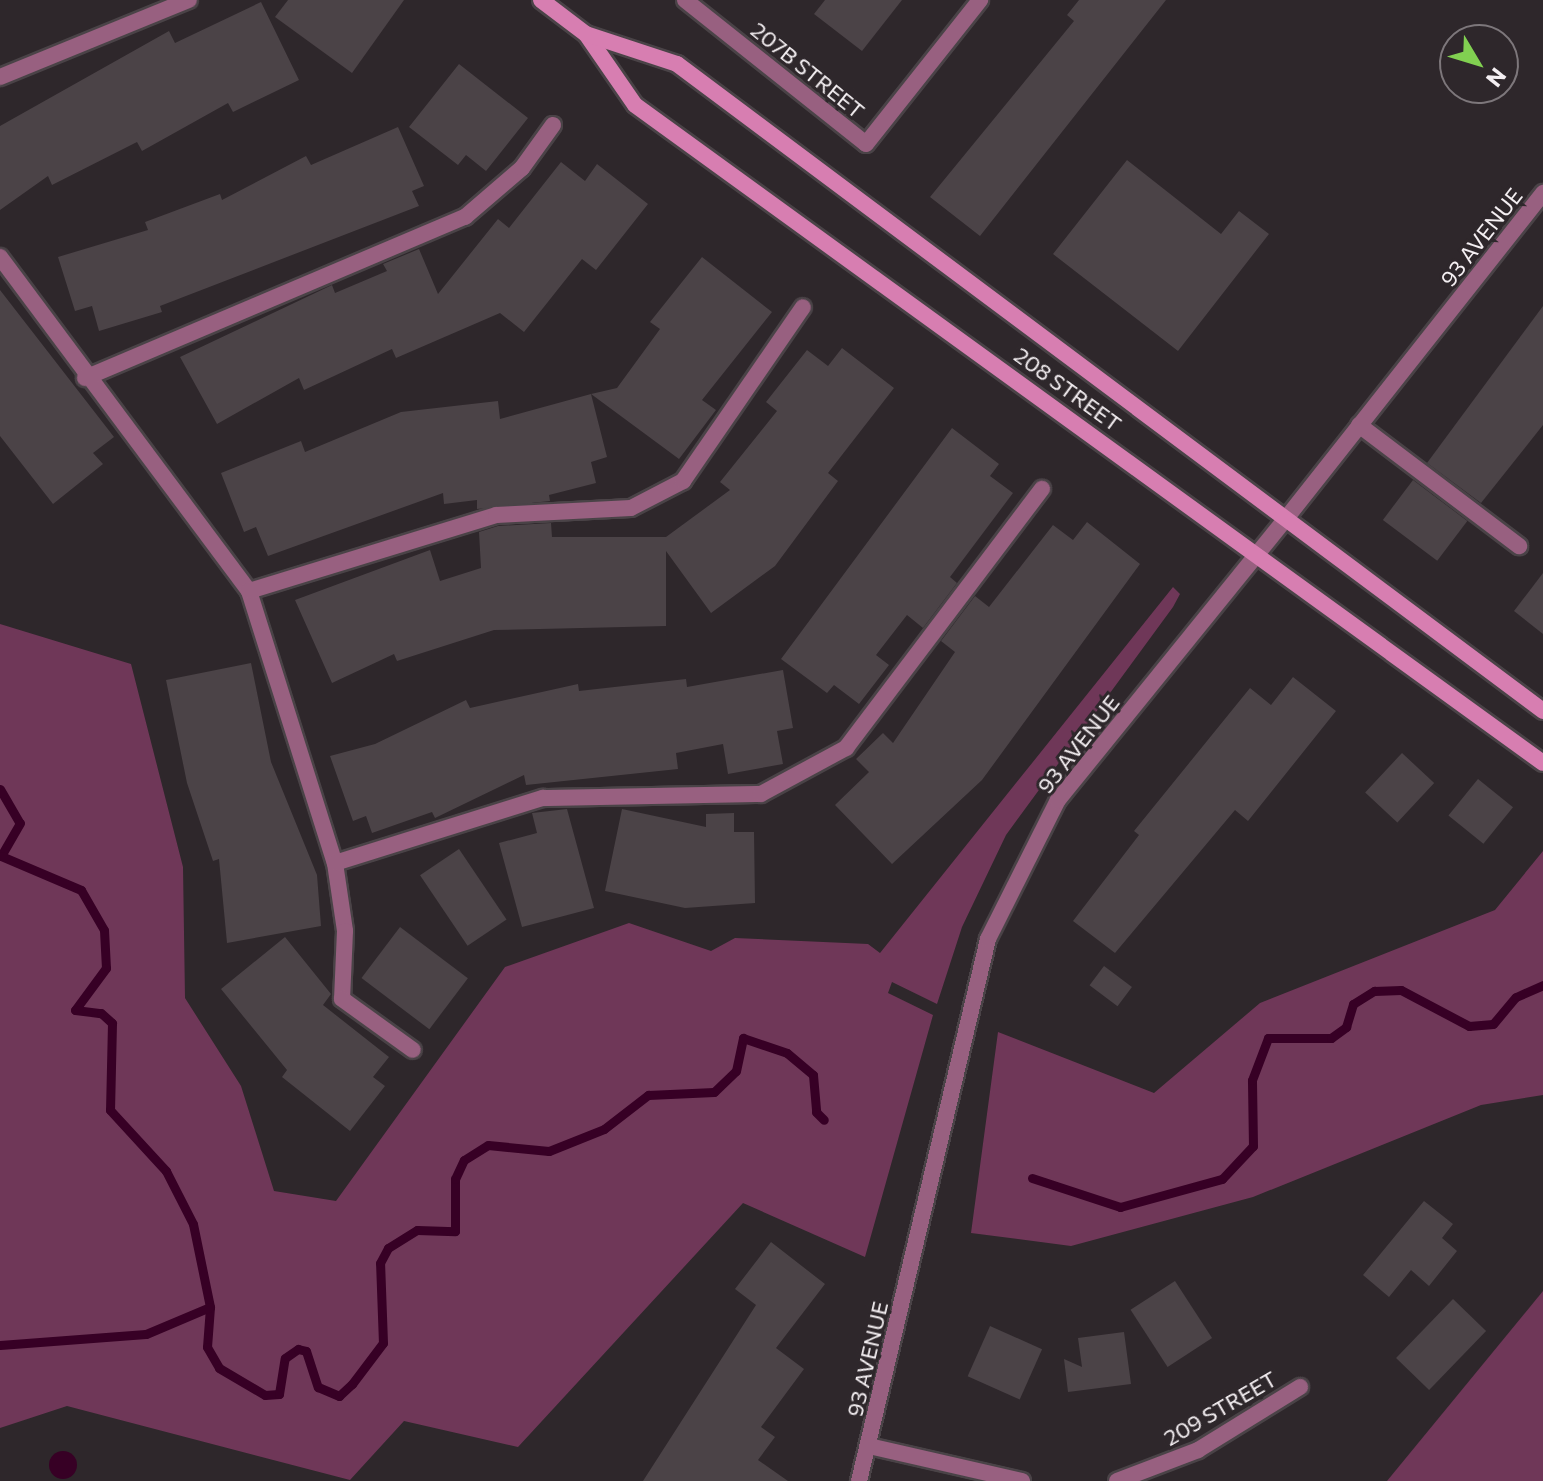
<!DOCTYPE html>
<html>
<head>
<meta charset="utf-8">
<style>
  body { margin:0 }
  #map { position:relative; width:1543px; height:1481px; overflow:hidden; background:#2e272b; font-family:Commissioner,sans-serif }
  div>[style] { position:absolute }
  .green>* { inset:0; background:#6f3758 }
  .water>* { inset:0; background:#370025 }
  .round { border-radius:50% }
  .stream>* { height:9px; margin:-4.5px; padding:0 4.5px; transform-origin:4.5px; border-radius:4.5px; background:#370025 }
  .building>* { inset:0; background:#4b4347; transform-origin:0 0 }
  .roads { filter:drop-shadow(2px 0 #4a4347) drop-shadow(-2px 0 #4a4347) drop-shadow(0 2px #4a4347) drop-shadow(0 -2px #4a4347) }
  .service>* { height:16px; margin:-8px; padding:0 8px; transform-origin:8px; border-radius:8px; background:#986080 }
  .minor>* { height:16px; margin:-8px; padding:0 8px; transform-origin:8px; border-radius:8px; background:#986080 }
  .tertiary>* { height:16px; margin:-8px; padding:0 8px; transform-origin:8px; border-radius:8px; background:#986080 }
  .secondary>* { height:16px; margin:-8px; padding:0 8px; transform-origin:8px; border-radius:8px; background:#d77eb1 }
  span { translate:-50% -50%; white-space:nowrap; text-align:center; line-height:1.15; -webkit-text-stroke:6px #2e272b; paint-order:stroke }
  .street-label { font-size:22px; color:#f4eff2 }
  .north { position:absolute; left:1439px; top:24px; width:80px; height:80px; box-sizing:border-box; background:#2e272b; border:2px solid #7d777b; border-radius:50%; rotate:128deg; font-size:22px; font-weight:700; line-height:32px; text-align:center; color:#f4eff2 }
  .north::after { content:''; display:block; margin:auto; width:28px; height:36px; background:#81d051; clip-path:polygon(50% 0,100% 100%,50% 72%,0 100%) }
</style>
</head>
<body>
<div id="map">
  <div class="green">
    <i style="clip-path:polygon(1173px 587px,1180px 594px,1173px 607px,1006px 835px,962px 927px,937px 1004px,892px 982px,888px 993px,933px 1015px,865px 1257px,743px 1203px,518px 1447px,404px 1421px,350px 1480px,67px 1406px,0 1428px,0 624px,131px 664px,183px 867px,185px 998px,241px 1086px,274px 1191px,336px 1201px,505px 967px,629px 923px,711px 951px,735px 938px,868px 944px,880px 953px)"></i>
    <i style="clip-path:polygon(1543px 851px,1543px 1095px,1481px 1105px,1253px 1197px,1071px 1246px,971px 1233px,998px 1032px,1154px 1093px,1260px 1003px,1495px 910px)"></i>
    <i style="clip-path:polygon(1543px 1291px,1543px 1481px,1387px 1481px)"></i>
  </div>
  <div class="water">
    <i class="round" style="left:49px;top:1451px;width:28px;height:28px"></i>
  </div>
  <div class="stream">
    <i style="left:0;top:789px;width:39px;rotate:60deg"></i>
    <i style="left:20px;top:823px;width:38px;rotate:120deg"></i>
    <i style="left:1px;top:856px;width:87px;rotate:23deg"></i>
    <i style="left:81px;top:890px;width:46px;rotate:60.1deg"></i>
    <i style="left:104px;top:930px;width:38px;rotate:87deg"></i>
    <i style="left:106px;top:968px;width:52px;rotate:126.4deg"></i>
    <i style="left:75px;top:1010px;width:26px;rotate:7deg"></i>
    <i style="left:101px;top:1013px;width:15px;rotate:42deg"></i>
    <i style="left:112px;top:1023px;width:87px;rotate:91.3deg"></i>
    <i style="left:110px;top:1110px;width:83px;rotate:47.4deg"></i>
    <i style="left:166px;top:1171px;width:59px;rotate:63deg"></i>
    <i style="left:193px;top:1224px;width:85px;rotate:78.4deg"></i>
    <i style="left:210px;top:1307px;width:40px;rotate:94.3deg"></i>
    <i style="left:207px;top:1347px;width:24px;rotate:60deg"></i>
    <i style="left:219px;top:1368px;width:53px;rotate:30.4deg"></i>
    <i style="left:265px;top:1395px;width:14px;rotate:-4deg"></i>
    <i style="left:279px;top:1394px;width:36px;rotate:-81deg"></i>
    <i style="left:285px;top:1358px;width:16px;rotate:-35deg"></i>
    <i style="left:298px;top:1349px;width:8px;rotate:14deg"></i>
    <i style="left:306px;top:1351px;width:38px;rotate:72deg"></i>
    <i style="left:318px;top:1387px;width:23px;rotate:23deg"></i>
    <i style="left:339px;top:1396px;width:18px;rotate:-43deg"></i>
    <i style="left:352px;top:1384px;width:51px;rotate:-52.9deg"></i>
    <i style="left:383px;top:1343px;width:80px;rotate:-92.1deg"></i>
    <i style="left:380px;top:1263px;width:17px;rotate:-62deg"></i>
    <i style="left:388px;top:1248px;width:34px;rotate:-32deg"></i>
    <i style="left:417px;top:1230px;width:38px;rotate:2deg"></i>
    <i style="left:455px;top:1231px;width:52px;rotate:-90deg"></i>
    <i style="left:455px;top:1179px;width:21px;rotate:-65deg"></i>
    <i style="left:464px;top:1160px;width:28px;rotate:-32deg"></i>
    <i style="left:488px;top:1145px;width:61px;rotate:5.6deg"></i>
    <i style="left:549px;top:1151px;width:59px;rotate:-21.8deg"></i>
    <i style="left:604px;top:1129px;width:56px;rotate:-37.7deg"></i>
    <i style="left:648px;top:1095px;width:66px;rotate:-2.6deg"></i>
    <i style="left:714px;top:1092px;width:30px;rotate:-44deg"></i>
    <i style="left:736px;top:1071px;width:34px;rotate:-78deg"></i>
    <i style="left:743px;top:1038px;width:46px;rotate:18.8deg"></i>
    <i style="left:787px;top:1053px;width:34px;rotate:40deg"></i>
    <i style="left:813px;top:1075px;width:37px;rotate:85deg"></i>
    <i style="left:816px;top:1112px;width:11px;rotate:45deg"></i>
    <i style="left:1032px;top:1178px;width:93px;rotate:18.2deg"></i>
    <i style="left:1120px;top:1207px;width:106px;rotate:-15.4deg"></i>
    <i style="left:1222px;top:1179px;width:45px;rotate:-46.8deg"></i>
    <i style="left:1253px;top:1146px;width:66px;rotate:-90.9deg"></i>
    <i style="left:1252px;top:1080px;width:45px;rotate:-69.1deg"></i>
    <i style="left:1268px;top:1038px;width:63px"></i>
    <i style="left:1331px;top:1038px;width:19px;rotate:-36deg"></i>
    <i style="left:1346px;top:1027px;width:24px;rotate:-73deg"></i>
    <i style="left:1353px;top:1004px;width:25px;rotate:-32deg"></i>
    <i style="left:1374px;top:991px;width:27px;rotate:-2deg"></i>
    <i style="left:1401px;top:990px;width:77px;rotate:27.9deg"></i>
    <i style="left:1469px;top:1026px;width:24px;rotate:-5deg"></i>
    <i style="left:1493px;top:1024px;width:35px;rotate:-50deg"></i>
    <i style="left:1516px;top:997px;width:30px;rotate:-24deg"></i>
    <i style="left:0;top:1345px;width:146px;rotate:-4.3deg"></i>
    <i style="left:146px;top:1334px;width:69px;rotate:-22.9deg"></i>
  </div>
  <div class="building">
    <i style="clip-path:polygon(288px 0,404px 0,352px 73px,275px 17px)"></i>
    <i style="clip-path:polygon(825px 0,902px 0,862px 51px,814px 14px)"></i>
    <i style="clip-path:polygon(1079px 0,1166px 0,980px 236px,930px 197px,1074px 21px,1067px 15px)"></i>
    <i style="clip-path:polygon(261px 2px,299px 80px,233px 112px,228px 103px,142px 151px,137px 142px,52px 185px,48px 176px,0 210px,0 126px,169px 31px,175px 43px)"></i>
    <i style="clip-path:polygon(459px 64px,528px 118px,486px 171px,466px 155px,458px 165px,409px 127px)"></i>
    <i style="clip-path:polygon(398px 127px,424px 186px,412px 191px,419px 206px,160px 306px,162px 312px,99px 331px,92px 306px,75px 311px,58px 257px,148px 230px,145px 222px,220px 194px,222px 200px,306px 156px,311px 165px)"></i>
    <i style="clip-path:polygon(1127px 160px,1221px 234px,1239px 211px,1269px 234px,1178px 351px,1053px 254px)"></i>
    <i style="clip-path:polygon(561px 162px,585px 181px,597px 164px,648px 204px,596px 270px,582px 259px,524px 332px,500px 313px,396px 358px,392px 349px,304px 390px,299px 378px,217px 424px,180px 357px,332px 285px,335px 293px,387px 271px,383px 264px,419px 249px,438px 294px,498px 219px,509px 228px)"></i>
    <i style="clip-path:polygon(702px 257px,772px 312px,702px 400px,716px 410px,679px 459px,591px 394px,617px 388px,660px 329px,650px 322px)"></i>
    <i style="clip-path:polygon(0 290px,114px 437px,93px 453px,103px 464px,53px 504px,0 436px)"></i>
    <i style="clip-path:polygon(1543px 306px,1543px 425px,1481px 503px,1427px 463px)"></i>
    <i style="clip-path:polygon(842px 348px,894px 388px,828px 473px,838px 481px,775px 566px,711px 613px,666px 551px,666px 626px,494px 630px,397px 661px,394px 654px,332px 683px,295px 600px,430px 550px,440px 581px,481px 568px,479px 532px,498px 526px,551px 523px,552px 537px,666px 537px,730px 490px,720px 482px,777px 411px,766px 402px,807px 350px,828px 366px)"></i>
    <i style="clip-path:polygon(591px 394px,607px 457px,591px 462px,596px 483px,549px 495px,550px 501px,477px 509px,477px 500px,444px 504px,443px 493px,268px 556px,256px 527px,244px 532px,221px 473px,301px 441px,305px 452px,401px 412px,498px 401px,500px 419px)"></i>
    <i style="clip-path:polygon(952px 428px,999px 464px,990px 476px,1013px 493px,950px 577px,957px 583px,923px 628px,907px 615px,876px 655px,889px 665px,859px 704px,834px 685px,827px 693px,781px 659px)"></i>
    <i style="left:1413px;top:480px;width:68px;height:50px;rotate:37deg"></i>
    <i style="clip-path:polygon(1087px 522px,1140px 564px,982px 780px,892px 864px,835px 805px,869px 772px,856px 759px,883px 733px,893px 743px,955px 652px,941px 641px,975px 596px,989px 607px,1053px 525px,1073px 540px)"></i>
    <i style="clip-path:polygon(1543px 573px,1543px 634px,1514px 611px)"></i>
    <i style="clip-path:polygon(251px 663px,271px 762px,317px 875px,321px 926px,227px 943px,219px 859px,213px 861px,187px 783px,166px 680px)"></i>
    <i style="clip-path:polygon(783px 670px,793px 728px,777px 731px,783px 764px,728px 774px,723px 744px,676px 753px,678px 769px,526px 785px,524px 775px,435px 818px,432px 812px,372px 833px,366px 816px,353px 821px,330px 756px,375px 744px,466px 700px,470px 708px,578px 684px,579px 691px,686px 679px,687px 687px)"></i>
    <i style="clip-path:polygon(1293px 677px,1336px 711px,1248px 821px,1235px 810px,1115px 953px,1073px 921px,1139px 835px,1134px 831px,1250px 688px,1271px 705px)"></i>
    <i style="left:1402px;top:753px;width:44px;height:54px;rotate:43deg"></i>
    <i style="left:1478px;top:779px;width:45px;height:47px;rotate:39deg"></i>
    <i style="clip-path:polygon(567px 809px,594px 908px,522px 927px,499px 843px,537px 833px,532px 813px)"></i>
    <i style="clip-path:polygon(622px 809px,706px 827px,706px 814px,734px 813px,734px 832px,754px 832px,755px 903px,685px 908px,605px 891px)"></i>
    <i style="left:459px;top:849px;width:85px;height:47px;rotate:56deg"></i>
    <i style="left:400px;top:927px;width:85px;height:64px;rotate:37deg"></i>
    <i style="clip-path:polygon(285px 937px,331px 994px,323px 1005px,389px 1057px,373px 1077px,385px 1086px,350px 1131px,282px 1077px,287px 1070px,221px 989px)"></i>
    <i style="left:1104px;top:966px;width:35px;height:24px;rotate:37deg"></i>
    <i style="clip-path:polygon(1424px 1201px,1453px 1224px,1442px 1238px,1457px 1251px,1429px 1286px,1411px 1270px,1389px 1297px,1363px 1275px)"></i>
    <i style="clip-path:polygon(771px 1242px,825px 1284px,776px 1348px,804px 1369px,761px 1427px,775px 1437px,758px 1460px,788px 1481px,643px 1481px,756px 1305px,735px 1289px)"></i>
    <i style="left:1175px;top:1281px;width:68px;height:53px;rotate:57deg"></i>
    <i style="left:1453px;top:1299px;width:46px;height:82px;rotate:44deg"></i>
    <i style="left:990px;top:1326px;width:57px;height:55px;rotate:24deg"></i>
    <i style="clip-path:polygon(1124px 1332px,1131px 1384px,1068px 1392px,1064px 1359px,1082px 1367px,1078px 1338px)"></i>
  </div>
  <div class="roads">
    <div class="service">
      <i style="left:0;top:77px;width:204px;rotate:-22.2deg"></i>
      <i style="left:0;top:257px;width:417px;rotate:53.3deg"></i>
      <i style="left:249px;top:591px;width:285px;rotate:72.5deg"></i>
      <i style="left:335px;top:863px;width:69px;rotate:81.6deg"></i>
      <i style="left:345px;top:931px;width:68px;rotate:92.5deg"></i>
      <i style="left:342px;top:999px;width:87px;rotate:35.7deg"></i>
      <i style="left:85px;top:378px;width:413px;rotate:-23deg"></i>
      <i style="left:465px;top:217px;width:75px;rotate:-40.7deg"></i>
      <i style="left:522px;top:168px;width:53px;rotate:-54.2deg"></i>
      <i style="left:1359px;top:425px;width:201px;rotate:37.1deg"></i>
      <i style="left:249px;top:591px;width:258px;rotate:-17.1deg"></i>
      <i style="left:496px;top:515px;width:135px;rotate:-3deg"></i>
      <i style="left:631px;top:508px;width:59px;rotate:-27.4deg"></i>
      <i style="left:683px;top:481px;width:211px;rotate:-55.4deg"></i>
      <i style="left:335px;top:863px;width:218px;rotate:-17.4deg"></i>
      <i style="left:543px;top:798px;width:218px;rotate:-1.1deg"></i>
      <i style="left:761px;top:794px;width:97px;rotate:-28.4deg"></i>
      <i style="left:846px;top:748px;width:325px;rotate:-52.9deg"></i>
    </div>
    <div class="minor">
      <i style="left:685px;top:0;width:231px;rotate:38.5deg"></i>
      <i style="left:866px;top:144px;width:184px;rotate:-51.6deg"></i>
      <i style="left:1288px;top:516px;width:412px;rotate:-51.7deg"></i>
      <i style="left:869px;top:1446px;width:157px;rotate:12.9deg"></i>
      <i style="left:1117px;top:1481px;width:87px;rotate:-20.9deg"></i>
      <i style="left:1198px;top:1450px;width:120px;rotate:-31.7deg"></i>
    </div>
    <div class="tertiary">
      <i style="left:859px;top:1481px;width:557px;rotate:-76.61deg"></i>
      <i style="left:988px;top:939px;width:156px;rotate:-63.3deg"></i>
      <i style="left:1058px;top:800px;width:365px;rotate:-51deg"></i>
    </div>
    <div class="secondary">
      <i style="left:541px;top:0;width:56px;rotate:37.1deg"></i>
      <i style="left:586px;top:34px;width:86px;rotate:55.4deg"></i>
      <i style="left:635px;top:105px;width:1121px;rotate:35.93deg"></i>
      <i style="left:586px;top:34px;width:96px;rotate:18.2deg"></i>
      <i style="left:677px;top:64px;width:1081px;rotate:36.76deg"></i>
    </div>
  </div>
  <div class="street-label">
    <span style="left:808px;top:70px;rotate:39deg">207B STREET</span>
    <span style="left:1481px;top:237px;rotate:-52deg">93 AVENUE</span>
    <span style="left:1068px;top:389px;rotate:36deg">208 STREET</span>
    <span style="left:1078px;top:744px;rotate:-52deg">93 AVENUE</span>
    <span style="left:867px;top:1359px;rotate:-77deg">93 AVENUE</span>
    <span style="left:1220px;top:1408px;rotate:-30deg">209 STREET</span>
  </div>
  <div class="north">N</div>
</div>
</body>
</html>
